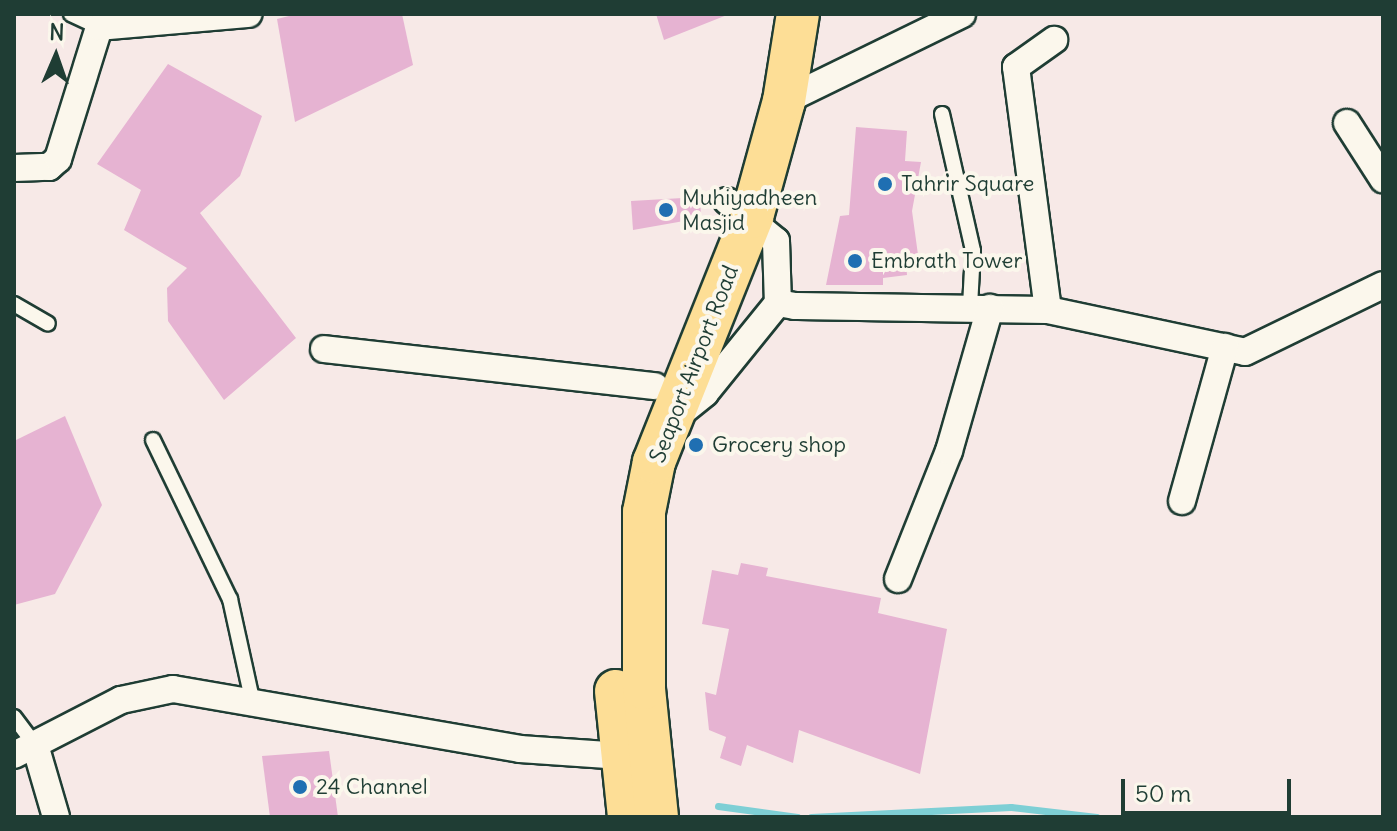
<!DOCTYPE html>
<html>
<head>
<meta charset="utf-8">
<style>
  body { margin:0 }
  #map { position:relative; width:1397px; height:831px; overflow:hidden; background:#f7e9e7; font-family:Delius,sans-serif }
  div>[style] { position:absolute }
  .stream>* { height:7px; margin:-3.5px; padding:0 3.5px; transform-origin:3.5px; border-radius:3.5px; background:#7ecfd5 }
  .building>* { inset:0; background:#e6b3d2 }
  .roads { filter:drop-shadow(2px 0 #1f3d34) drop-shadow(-2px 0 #1f3d34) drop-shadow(0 2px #1f3d34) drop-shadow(0 -2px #1f3d34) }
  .lane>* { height:14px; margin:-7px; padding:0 7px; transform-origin:7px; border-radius:7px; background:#fbf7ec }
  .street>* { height:26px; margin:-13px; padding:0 13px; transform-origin:13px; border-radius:13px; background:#fbf7ec }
  .primary>* { height:42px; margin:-21px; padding:0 21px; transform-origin:21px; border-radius:21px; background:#fdde96 }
  .dots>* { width:22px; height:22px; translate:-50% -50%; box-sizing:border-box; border:4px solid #fbf7ec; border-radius:50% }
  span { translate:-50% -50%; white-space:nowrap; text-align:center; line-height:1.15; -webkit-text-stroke:8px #fbf7ec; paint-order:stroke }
  .poi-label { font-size:22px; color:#1f3d34 }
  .left { translate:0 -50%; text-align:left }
  .street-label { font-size:22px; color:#1f3d34 }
  .frame { position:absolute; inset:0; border:16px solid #1f3d34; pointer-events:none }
  .north { position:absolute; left:16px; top:16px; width:80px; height:80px; -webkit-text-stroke:6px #fbf7ec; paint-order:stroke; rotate:2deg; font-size:22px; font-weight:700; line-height:32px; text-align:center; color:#1f3d34 }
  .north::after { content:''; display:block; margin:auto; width:28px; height:36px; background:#1f3d34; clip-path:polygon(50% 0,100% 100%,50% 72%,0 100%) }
  .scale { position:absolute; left:1121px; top:779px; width:170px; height:36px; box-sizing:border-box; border:4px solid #1f3d34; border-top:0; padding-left:10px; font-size:24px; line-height:28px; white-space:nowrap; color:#1f3d34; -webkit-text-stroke:6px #fbf7ec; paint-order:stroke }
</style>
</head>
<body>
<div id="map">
  <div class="stream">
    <i style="left:718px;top:806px;width:80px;rotate:7.9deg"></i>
    <i style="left:811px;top:817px;width:200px;rotate:-2.9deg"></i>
    <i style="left:1011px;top:807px;width:86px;rotate:6.7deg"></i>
  </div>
  <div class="building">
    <i style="clip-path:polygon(297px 14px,402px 14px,413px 65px,295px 122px,277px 19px)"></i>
    <i style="clip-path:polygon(656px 14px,726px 14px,727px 15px,664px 40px)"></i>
    <i style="clip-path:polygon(168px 64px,262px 116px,240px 176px,200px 213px,296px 338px,224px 400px,168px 321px,167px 288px,187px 268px,124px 230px,141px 190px,97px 164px)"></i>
    <i style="clip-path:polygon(856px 127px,907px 131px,905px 161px,921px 162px,912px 211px,919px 262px,906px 264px,907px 275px,883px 278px,883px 285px,826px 285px,840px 216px,849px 215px)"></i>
    <i style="clip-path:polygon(700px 197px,701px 218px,633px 230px,631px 201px)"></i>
    <i style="clip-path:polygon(65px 416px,102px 505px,55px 594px,14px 605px,14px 441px)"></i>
    <i style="clip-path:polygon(741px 563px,768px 568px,766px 576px,881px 598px,878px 613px,947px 629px,920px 774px,799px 730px,793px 763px,747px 745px,741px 766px,720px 758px,726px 737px,709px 730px,705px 692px,716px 695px,729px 629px,702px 624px,712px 570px,738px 575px)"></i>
    <i style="clip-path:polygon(329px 751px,338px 817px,270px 817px,262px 756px)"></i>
  </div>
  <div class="roads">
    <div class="lane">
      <i style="left:71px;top:14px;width:31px;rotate:25deg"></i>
      <i style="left:942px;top:114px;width:140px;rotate:77.2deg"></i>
      <i style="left:973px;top:251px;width:56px;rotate:93.1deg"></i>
      <i style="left:14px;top:304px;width:39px;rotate:30deg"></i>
      <i style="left:153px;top:440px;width:177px;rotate:64.2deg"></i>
      <i style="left:230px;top:599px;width:102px;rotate:77.6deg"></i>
      <i style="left:14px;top:717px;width:35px;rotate:53deg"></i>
    </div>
    <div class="street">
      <i style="left:784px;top:101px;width:198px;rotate:-26deg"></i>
      <i style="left:1347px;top:123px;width:67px;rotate:57.3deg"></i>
      <i style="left:14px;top:168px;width:35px;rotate:-2deg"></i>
      <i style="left:49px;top:167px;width:12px;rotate:-42deg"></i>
      <i style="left:58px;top:159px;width:138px;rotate:-72.7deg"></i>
      <i style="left:99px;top:27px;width:150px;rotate:-5deg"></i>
      <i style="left:727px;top:201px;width:63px;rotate:39.2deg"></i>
      <i style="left:776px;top:241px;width:62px;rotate:88.2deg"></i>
      <i style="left:778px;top:303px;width:17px;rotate:10deg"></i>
      <i style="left:795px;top:306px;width:253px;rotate:0.9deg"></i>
      <i style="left:1048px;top:310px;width:201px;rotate:12deg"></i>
      <i style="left:1245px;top:352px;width:153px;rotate:-25.9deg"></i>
      <i style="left:1048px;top:310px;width:245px;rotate:-97.5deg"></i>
      <i style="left:1016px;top:67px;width:47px;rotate:-35.4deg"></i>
      <i style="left:324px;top:349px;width:333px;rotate:6.4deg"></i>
      <i style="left:677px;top:416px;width:36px;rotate:-39deg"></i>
      <i style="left:705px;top:393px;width:116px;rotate:-51deg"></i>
      <i style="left:1182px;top:501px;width:160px;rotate:-74.4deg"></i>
      <i style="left:898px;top:579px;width:138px;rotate:-68.3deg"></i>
      <i style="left:949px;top:451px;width:149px;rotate:-74deg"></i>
      <i style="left:35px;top:745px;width:75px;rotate:73.7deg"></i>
      <i style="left:14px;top:755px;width:120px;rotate:-27.2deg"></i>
      <i style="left:121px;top:700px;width:53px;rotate:-11.9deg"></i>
      <i style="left:173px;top:689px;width:352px;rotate:9.8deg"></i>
      <i style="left:520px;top:749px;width:102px;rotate:3.9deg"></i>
    </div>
    <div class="primary">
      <i style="left:616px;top:691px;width:127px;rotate:84.1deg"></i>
      <i style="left:657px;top:817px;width:130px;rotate:-95.8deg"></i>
      <i style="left:644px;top:688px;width:176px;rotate:-90deg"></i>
      <i style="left:644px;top:512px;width:51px;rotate:-78.7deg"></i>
      <i style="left:654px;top:462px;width:264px;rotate:-68.2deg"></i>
      <i style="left:752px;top:217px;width:120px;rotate:-74.6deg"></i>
      <i style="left:784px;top:101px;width:88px;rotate:-80.9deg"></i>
    </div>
  </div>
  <div class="dots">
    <i style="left:885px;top:184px;background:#1f6fb2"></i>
    <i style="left:666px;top:210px;background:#1f6fb2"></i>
    <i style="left:855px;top:261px;background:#1f6fb2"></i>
    <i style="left:696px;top:445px;background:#1f6fb2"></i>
    <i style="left:300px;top:787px;background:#1f6fb2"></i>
  </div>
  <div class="poi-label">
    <span class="left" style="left:901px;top:184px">Tahrir Square</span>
    <span class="left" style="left:682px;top:210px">Muhiyadheen<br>Masjid</span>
    <span class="left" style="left:871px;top:261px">Embrath Tower</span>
    <span class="left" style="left:712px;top:445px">Grocery shop</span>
    <span class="left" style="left:316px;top:787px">24 Channel</span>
  </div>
  <div class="street-label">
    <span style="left:694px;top:364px;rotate:-69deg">Seaport Airport Road</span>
  </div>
  <div class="frame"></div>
  <div class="north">N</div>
  <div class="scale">50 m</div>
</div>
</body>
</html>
